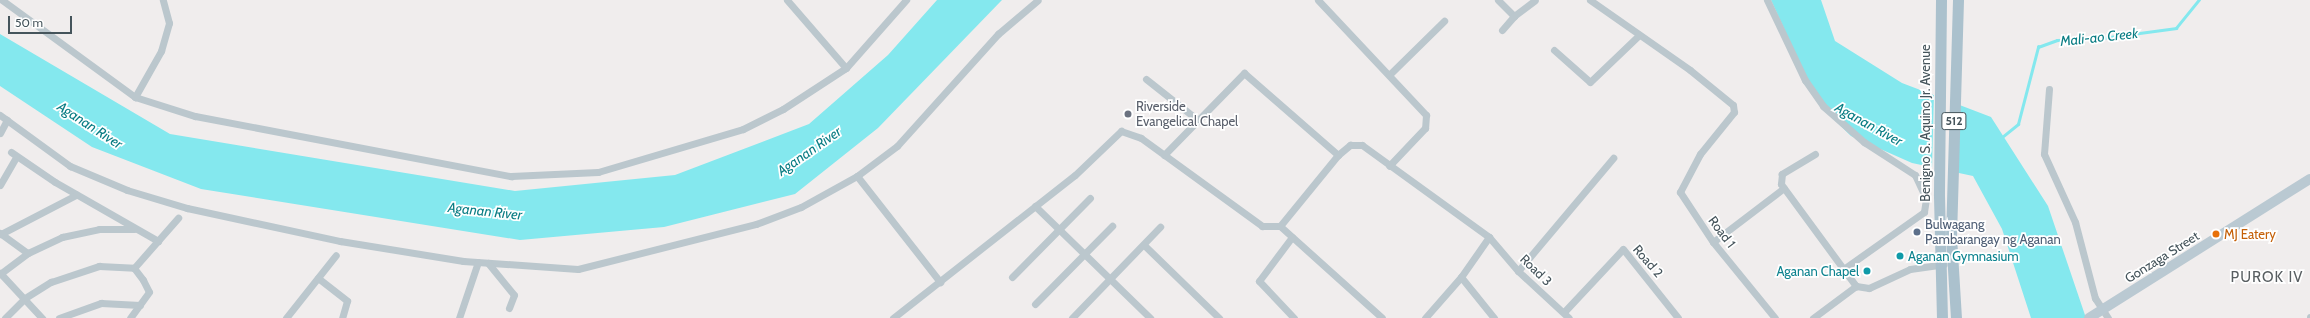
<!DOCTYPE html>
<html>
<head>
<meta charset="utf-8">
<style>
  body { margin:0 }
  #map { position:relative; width:2310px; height:318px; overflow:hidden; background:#f0eded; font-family:Cabin,sans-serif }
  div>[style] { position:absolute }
  .water>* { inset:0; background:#84e8ee }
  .pier>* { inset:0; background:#f0eded }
  .stream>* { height:2.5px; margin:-1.25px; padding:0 1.25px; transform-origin:1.25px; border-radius:1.25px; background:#84e8ee }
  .street>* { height:7px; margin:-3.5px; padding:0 3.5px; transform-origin:3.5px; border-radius:3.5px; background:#bbc7cd }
  .secondary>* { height:10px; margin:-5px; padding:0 5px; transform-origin:5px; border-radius:5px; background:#bac9d2 }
  .primary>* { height:11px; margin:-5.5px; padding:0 5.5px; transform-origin:5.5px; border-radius:5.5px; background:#abc1cd }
  .dots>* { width:11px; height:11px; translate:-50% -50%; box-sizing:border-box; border:2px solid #fff; border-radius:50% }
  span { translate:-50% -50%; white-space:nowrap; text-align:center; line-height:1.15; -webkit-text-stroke:3.5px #fff; paint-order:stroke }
  .shield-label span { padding:1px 3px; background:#fff; border:1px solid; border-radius:3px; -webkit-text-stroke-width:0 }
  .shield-label { font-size:12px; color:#45545b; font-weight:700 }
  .worship-label { font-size:13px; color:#5b616d }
  .left { translate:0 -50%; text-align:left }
  .street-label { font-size:13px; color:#45545b }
  .service-label { font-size:13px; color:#4e5e75 }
  .food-label { font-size:13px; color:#c56008 }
  .culture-label { font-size:13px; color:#0d838f }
  .right { translate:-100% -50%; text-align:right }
  .water-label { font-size:14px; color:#0a7d84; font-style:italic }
  .quarter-label { font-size:15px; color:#595f62; letter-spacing:1px }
  .scale { position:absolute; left:8px; top:16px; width:64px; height:18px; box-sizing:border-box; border:2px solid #45545b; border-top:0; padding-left:5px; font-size:12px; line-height:14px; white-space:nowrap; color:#45545b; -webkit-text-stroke:3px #fff; paint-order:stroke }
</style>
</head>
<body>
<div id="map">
  <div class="water">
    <i style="clip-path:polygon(937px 0,1002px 0,878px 128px,795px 194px,664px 227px,520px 240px,201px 189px,92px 147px,0 86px,0 34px,170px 134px,515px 191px,675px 175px,809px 124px,888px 55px)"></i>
    <i style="clip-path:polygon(1771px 0,1821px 0,1835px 41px,1902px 83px,1991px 117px,2048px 206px,2086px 318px,2031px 318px,2002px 229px,1973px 176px,1912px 163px,1851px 136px,1819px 105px)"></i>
  </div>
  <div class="pier">
    <i style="clip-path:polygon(1934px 93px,1959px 103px,1958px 175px,1932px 169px)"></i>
  </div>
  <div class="stream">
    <i style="left:2001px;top:138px;width:22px;rotate:-39deg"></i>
    <i style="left:2018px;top:124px;width:80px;rotate:-75.4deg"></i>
    <i style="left:2038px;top:47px;width:20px;rotate:-20deg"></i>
    <i style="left:2057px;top:40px;width:38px;rotate:-2deg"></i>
    <i style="left:2095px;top:39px;width:82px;rotate:-7.7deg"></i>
    <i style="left:2176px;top:28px;width:36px;rotate:-51deg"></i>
  </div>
  <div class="street">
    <i style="left:2px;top:0;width:165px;rotate:36.1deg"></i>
    <i style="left:135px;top:97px;width:63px;rotate:17.6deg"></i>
    <i style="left:195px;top:116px;width:322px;rotate:10.8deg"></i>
    <i style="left:511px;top:176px;width:87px;rotate:-2.6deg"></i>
    <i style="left:598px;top:172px;width:151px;rotate:-16.5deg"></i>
    <i style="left:743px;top:129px;width:45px;rotate:-26.6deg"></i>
    <i style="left:783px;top:109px;width:75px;rotate:-33.1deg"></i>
    <i style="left:846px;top:68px;width:91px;rotate:-48.6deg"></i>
    <i style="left:787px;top:0;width:90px;rotate:49.1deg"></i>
    <i style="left:1318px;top:0;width:158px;rotate:46.8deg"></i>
    <i style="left:1426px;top:115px;width:13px;rotate:94deg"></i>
    <i style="left:1425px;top:128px;width:52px;rotate:133.5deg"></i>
    <i style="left:1498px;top:0;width:23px;rotate:45deg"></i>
    <i style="left:1514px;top:16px;width:26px;rotate:-37deg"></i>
    <i style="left:1590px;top:0;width:122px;rotate:35deg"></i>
    <i style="left:1690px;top:70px;width:55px;rotate:39.1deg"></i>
    <i style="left:1733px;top:105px;width:7px;rotate:82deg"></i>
    <i style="left:1734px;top:112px;width:54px;rotate:129deg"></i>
    <i style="left:1700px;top:154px;width:43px;rotate:117.8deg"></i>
    <i style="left:1680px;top:192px;width:60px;rotate:56.6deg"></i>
    <i style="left:1713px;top:242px;width:98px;rotate:50.8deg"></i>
    <i style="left:1767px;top:0;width:89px;rotate:64.6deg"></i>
    <i style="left:1805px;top:80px;width:32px;rotate:55deg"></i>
    <i style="left:1823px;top:106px;width:55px;rotate:41.3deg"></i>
    <i style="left:1864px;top:142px;width:61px;rotate:32.9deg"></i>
    <i style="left:1915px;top:175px;width:26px;rotate:65deg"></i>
    <i style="left:1926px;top:199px;width:13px;rotate:99deg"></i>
    <i style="left:1924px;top:212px;width:97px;rotate:144.7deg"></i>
    <i style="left:1502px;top:30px;width:18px;rotate:-49deg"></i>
    <i style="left:1554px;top:50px;width:48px;rotate:41.6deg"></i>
    <i style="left:1590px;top:82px;width:68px;rotate:-43.8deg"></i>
    <i style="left:1390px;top:74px;width:76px;rotate:-44.5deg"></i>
    <i style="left:1146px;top:79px;width:66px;rotate:38.3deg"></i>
    <i style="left:2049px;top:89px;width:65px;rotate:94.4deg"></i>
    <i style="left:2044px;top:154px;width:75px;rotate:65.5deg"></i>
    <i style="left:2075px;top:222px;width:79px;rotate:75.3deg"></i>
    <i style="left:2095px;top:298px;width:24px;rotate:57deg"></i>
    <i style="left:135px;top:97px;width:53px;rotate:-60.5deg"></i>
    <i style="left:161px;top:51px;width:29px;rotate:-74deg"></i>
    <i style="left:169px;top:23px;width:24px;rotate:-105deg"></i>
    <i style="left:0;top:115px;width:87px;rotate:36.1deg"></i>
    <i style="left:70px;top:166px;width:62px;rotate:22.8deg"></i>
    <i style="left:127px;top:190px;width:63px;rotate:16.7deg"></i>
    <i style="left:187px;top:208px;width:157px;rotate:12.2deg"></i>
    <i style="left:340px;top:241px;width:125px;rotate:9.2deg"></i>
    <i style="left:463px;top:261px;width:115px;rotate:4deg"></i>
    <i style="left:578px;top:269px;width:184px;rotate:-14.2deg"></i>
    <i style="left:756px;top:224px;width:48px;rotate:-20.7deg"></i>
    <i style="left:801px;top:207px;width:64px;rotate:-29deg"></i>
    <i style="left:857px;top:176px;width:50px;rotate:-36.9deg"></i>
    <i style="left:897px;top:146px;width:151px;rotate:-48deg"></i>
    <i style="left:998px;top:34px;width:52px;rotate:-40.4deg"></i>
    <i style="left:0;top:133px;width:15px;rotate:-62deg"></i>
    <i style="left:11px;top:152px;width:53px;rotate:34.3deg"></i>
    <i style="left:55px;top:182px;width:119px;rotate:29.8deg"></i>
    <i style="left:1815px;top:154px;width:39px;rotate:149deg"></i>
    <i style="left:1782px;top:174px;width:10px;rotate:96deg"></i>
    <i style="left:1781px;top:184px;width:127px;rotate:53.7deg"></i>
    <i style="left:1856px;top:286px;width:13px;rotate:9deg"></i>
    <i style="left:1869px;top:288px;width:45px;rotate:-24.9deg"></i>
    <i style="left:1910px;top:269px;width:34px;rotate:-8deg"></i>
    <i style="left:1164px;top:155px;width:115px;rotate:-45.7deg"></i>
    <i style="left:1244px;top:73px;width:125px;rotate:41.1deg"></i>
    <i style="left:857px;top:176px;width:135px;rotate:51.9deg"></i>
    <i style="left:0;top:185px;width:32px;rotate:-60deg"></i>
    <i style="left:1035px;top:206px;width:161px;rotate:44.2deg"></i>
    <i style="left:1280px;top:226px;width:137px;rotate:42deg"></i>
    <i style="left:0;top:233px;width:34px;rotate:36deg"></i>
    <i style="left:1px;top:234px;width:85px;rotate:-27.5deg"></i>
    <i style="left:1292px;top:237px;width:55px;rotate:126.9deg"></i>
    <i style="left:1259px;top:281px;width:51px;rotate:46.6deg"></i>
    <i style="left:1713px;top:242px;width:89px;rotate:-37.3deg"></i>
    <i style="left:1144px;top:245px;width:105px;rotate:44.2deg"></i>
    <i style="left:488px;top:263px;width:41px;rotate:50.9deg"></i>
    <i style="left:514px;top:295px;width:14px;rotate:111deg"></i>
    <i style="left:134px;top:268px;width:67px;rotate:-48.7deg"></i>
    <i style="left:1518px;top:271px;width:148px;rotate:-49.9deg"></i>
    <i style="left:0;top:273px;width:62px;rotate:47deg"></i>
    <i style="left:0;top:274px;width:35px;rotate:-37deg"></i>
    <i style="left:28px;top:253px;width:38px;rotate:-25deg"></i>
    <i style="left:62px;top:237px;width:38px;rotate:-12deg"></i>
    <i style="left:99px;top:229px;width:35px"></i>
    <i style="left:1012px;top:277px;width:111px;rotate:-45.4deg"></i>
    <i style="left:1461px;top:277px;width:53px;rotate:51.2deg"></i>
    <i style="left:318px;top:278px;width:37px;rotate:38deg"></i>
    <i style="left:347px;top:301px;width:18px;rotate:106deg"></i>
    <i style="left:1035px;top:304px;width:110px;rotate:-45.4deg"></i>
    <i style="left:1564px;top:312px;width:86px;rotate:-46.9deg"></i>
    <i style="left:1623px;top:249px;width:88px;rotate:51.4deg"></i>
    <i style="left:5px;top:318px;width:28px;rotate:-45deg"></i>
    <i style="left:25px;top:298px;width:31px;rotate:-32deg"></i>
    <i style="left:51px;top:282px;width:51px;rotate:-18.4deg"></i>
    <i style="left:99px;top:266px;width:35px;rotate:3deg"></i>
    <i style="left:134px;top:268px;width:15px;rotate:53deg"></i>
    <i style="left:143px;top:280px;width:13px;rotate:63deg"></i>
    <i style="left:149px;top:292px;width:32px;rotate:126deg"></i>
    <i style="left:59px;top:318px;width:45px;rotate:-19.7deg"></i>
    <i style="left:101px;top:303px;width:39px;rotate:3deg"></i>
    <i style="left:286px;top:318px;width:80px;rotate:-51.6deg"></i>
    <i style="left:459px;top:318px;width:59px;rotate:-71.3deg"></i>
    <i style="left:893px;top:318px;width:231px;rotate:-38.2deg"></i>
    <i style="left:1075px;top:175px;width:64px;rotate:-43.7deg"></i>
    <i style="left:1121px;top:131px;width:21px;rotate:19deg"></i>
    <i style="left:1141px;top:138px;width:150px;rotate:36deg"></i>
    <i style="left:1262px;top:226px;width:18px"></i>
    <i style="left:1280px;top:226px;width:92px;rotate:-50.8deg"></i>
    <i style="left:1338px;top:155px;width:16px;rotate:-40deg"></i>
    <i style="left:1350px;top:145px;width:12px"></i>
    <i style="left:1362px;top:145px;width:157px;rotate:35.9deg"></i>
    <i style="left:1489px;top:237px;width:45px;rotate:49.5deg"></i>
    <i style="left:1518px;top:271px;width:69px;rotate:42.7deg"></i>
    <i style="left:1072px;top:318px;width:127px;rotate:-46deg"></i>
    <i style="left:1425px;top:318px;width:55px;rotate:-48.7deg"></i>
    <i style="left:1461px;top:277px;width:49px;rotate:-55deg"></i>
    <i style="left:1813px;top:318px;width:54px;rotate:-36.7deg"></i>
    <i style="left:2310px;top:318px;width:1px;rotate:-90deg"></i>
  </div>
  <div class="secondary">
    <i style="left:2089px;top:318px;width:261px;rotate:-32.2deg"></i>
  </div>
  <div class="primary">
    <i style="left:1941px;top:0;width:196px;rotate:90.6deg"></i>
    <i style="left:1939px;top:196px;width:122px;rotate:88.6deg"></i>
    <i style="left:1956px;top:318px;width:82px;rotate:-93.5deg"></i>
    <i style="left:1951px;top:236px;width:236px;rotate:-88.3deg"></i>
  </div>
  <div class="dots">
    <i style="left:1128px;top:114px;background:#6b7280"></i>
    <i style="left:1917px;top:232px;background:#5c6f8a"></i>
    <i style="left:2216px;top:234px;background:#e8710a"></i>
    <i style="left:1900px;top:256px;background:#0f9aa8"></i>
    <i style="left:1867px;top:271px;background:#0f9aa8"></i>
  </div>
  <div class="shield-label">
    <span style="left:1954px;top:121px">512</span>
  </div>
  <div class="worship-label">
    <span class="left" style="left:1136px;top:114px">Riverside<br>Evangelical Chapel</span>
  </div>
  <div class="street-label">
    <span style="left:1925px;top:123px;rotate:-90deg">Benigno S. Aquino Jr. Avenue</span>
    <span style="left:1722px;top:232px;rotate:53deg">Road 1</span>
    <span style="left:2162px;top:257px;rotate:-32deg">Gonzaga Street</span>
    <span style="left:1648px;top:261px;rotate:49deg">Road 2</span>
    <span style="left:1536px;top:270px;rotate:44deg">Road 3</span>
  </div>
  <div class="service-label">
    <span class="left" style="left:1925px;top:232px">Bulwagang<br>Pambarangay ng Aganan</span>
  </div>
  <div class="food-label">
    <span class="left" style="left:2224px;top:234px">MJ Eatery</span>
  </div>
  <div class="culture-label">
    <span class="left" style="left:1908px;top:256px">Aganan Gymnasium</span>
    <span class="right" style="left:1859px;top:271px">Aganan Chapel</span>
  </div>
  <div class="water-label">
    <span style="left:2099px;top:37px;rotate:-6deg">Mali-ao Creek</span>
    <span style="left:1869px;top:124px;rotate:29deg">Aganan River</span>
    <span style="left:90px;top:125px;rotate:33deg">Aganan River</span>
    <span style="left:809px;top:151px;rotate:-35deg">Aganan River</span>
    <span style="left:485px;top:211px;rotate:6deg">Aganan River</span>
  </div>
  <div class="quarter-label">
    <span style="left:2267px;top:278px">PUROK IV</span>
  </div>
  <div class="scale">50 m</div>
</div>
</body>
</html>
